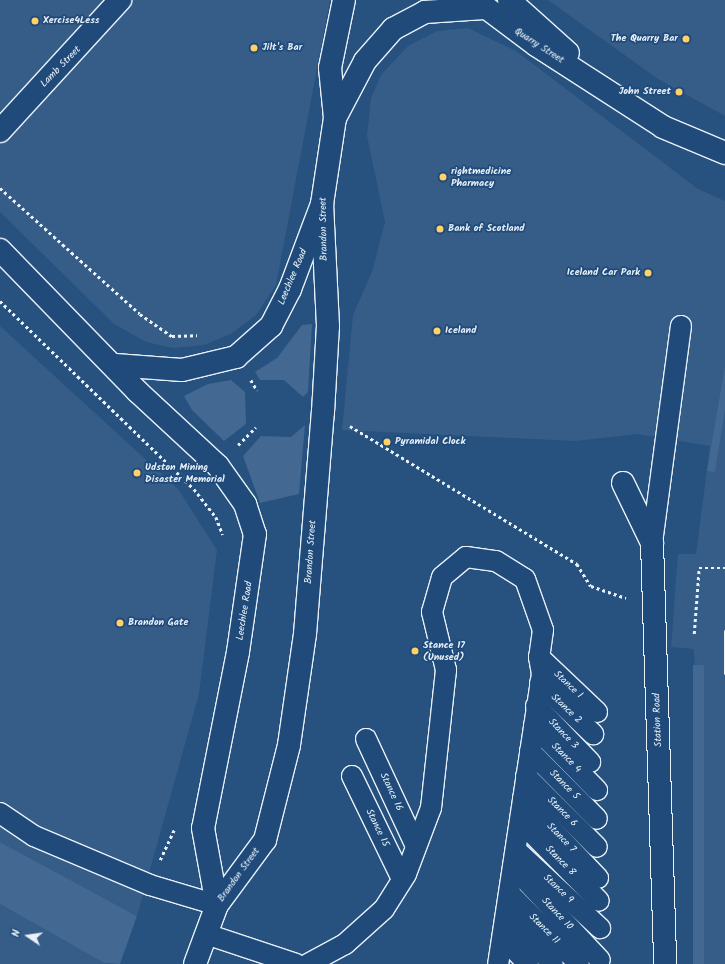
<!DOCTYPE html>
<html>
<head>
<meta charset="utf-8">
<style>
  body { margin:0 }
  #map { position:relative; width:725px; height:964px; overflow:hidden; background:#27517f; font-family:Kalam,sans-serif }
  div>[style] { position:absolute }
  .built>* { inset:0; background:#355d88 }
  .green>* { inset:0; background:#436891; transform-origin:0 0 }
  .path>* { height:2.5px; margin-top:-1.25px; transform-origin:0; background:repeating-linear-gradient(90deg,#e8f1f8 0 3px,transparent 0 6px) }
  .roads { filter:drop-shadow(1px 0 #e8f1f8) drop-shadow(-1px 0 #e8f1f8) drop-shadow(0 1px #e8f1f8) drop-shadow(0 -1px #e8f1f8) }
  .lane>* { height:20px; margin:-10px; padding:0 10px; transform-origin:10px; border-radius:10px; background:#1f4a7a }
  .street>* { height:22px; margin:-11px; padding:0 11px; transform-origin:11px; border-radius:11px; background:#1f4a7a }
  .secondary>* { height:22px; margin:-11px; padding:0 11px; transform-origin:11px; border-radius:11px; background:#1f4a7a }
  .primary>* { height:22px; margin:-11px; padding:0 11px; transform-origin:11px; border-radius:11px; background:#1f4a7a }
  .rail>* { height:3px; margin:-1.5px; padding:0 1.5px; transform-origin:1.5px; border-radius:1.5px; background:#e8f1f8 }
  .dots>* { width:11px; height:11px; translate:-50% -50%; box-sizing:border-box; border:2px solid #1f4a7a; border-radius:50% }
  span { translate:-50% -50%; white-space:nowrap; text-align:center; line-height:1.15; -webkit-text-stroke:3.5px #1f4a7a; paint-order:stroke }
  .poi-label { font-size:10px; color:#e8f1f8; font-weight:700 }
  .left { translate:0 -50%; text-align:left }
  .right { translate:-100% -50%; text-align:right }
  .street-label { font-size:10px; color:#e8f1f8 }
  .north { position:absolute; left:8px; top:916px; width:40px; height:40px; -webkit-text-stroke:3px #1f4a7a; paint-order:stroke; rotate:283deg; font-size:11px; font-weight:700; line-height:16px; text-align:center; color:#e8f1f8 }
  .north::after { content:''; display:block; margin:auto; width:14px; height:18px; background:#e8f1f8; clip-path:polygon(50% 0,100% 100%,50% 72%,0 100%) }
</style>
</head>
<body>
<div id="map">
  <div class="built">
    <i style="clip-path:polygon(0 0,330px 0,276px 285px,256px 315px,231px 334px,204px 345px,173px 348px,146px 342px,114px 324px,0 212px)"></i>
    <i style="clip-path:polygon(548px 0,725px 0,725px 116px,658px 79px)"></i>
    <i style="clip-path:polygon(468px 28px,516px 51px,698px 189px,725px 201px,725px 964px,704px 964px,694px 649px,671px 647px,678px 554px,696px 554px,710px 446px,637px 434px,575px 441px,342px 430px,353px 315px,372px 272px,385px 222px,367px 136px,371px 98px,381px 75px,408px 46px,437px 31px)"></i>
    <i style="clip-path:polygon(0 326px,178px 489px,217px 550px,199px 694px,137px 916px,0 842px)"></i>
    <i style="clip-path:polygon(0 904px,104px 963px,108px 964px,0 964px)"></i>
  </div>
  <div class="green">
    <i style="clip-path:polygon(312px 324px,308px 392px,303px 397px,284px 380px,260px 380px,255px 372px,277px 358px,302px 325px)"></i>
    <i style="clip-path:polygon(725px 366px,725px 409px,715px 472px,707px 471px)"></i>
    <i style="clip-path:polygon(231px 380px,245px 392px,246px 424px,224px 441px,192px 410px,184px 396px,208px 384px)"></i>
    <i style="clip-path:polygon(305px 425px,299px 494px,260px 503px,243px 456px,261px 436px,291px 437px)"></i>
    <i style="left:693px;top:665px;width:11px;height:299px"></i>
    <i style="clip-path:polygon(0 842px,137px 916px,120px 964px,104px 963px,0 904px)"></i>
  </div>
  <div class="path">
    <i style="left:0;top:188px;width:188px;rotate:42deg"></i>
    <i style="left:140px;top:314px;width:39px;rotate:35deg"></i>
    <i style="left:172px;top:336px;width:25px;rotate:-2deg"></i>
    <i style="left:0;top:301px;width:270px;rotate:44.1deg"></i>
    <i style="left:194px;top:489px;width:36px;rotate:52deg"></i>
    <i style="left:216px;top:517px;width:19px;rotate:69deg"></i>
    <i style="left:251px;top:380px;width:12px;rotate:59deg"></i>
    <i style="left:350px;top:426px;width:266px;rotate:31.3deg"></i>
    <i style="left:577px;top:564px;width:26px;rotate:58deg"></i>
    <i style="left:591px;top:586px;width:37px;rotate:19deg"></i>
    <i style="left:238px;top:445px;width:25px;rotate:-45deg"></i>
    <i style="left:694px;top:634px;width:66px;rotate:-85.7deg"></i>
    <i style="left:699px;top:568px;width:26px"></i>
    <i style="left:160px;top:860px;width:33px;rotate:-65deg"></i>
  </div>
  <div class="roads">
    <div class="lane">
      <i style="left:652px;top:543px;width:219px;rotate:-82.4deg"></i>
      <i style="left:539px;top:657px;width:80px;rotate:43.5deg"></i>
      <i style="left:540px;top:683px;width:74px;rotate:43.9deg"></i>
      <i style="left:536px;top:706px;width:78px;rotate:46deg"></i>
      <i style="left:534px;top:726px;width:90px;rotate:45.5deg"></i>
      <i style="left:366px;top:739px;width:118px;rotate:65deg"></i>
      <i style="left:530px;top:751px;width:95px;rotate:45.4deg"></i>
      <i style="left:352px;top:776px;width:114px;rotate:64.1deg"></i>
      <i style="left:526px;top:776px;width:100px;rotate:45deg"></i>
      <i style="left:523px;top:799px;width:109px;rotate:46.5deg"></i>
      <i style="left:0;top:813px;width:41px;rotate:34.1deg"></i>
      <i style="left:34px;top:836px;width:126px;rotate:22.9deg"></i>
      <i style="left:150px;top:885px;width:70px;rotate:16.6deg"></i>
      <i style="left:520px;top:821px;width:112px;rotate:45.4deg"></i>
      <i style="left:516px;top:850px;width:115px;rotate:42.9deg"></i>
      <i style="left:513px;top:867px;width:127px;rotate:46.9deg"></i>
      <i style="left:510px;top:894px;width:98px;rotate:45.4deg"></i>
      <i style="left:506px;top:917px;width:66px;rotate:45deg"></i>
      <i style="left:206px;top:934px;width:95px;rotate:18.4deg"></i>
      <i style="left:503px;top:938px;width:36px;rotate:46deg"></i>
      <i style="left:308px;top:964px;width:42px;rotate:-28.4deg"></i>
      <i style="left:345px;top:944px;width:52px;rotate:-41.9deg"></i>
      <i style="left:384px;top:909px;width:41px;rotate:-57.8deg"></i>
      <i style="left:406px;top:874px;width:71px;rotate:-69.3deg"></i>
      <i style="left:431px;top:808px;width:139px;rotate:-83.8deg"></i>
      <i style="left:446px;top:670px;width:60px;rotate:-103.6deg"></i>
      <i style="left:432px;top:612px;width:36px;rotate:-74deg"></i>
      <i style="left:442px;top:577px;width:31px;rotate:-40deg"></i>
      <i style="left:466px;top:557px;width:30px;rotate:8deg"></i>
      <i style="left:496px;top:561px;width:34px;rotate:32deg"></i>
      <i style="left:525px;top:579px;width:54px;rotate:70.6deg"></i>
      <i style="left:543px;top:630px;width:27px;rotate:98deg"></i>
      <i style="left:539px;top:657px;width:17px;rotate:80deg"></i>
      <i style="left:542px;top:674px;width:293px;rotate:98.6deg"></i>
    </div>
    <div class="street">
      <i style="left:0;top:131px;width:178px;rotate:-47.5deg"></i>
      <i style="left:623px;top:483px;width:67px;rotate:64.2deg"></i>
      <i style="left:652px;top:543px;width:421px;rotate:88.2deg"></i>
    </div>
    <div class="secondary">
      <i style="left:0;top:250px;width:197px;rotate:45.8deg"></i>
      <i style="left:137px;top:391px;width:110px;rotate:42.8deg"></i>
      <i style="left:218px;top:466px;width:47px;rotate:54.6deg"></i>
      <i style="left:245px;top:504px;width:32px;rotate:72deg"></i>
      <i style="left:255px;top:534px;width:119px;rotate:98.2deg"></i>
      <i style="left:238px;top:652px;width:179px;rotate:101.2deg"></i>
      <i style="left:203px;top:828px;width:78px;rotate:79.7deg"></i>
      <i style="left:115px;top:365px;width:67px;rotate:4.3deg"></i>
      <i style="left:182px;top:370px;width:56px;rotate:-13.5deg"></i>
      <i style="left:236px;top:357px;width:47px;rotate:-41.5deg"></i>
      <i style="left:271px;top:326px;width:42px;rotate:-62.8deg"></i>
      <i style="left:290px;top:289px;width:91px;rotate:-69.4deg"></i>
    </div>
    <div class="primary">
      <i style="left:476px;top:0;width:75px;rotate:36.9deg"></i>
      <i style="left:536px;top:45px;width:151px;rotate:32.8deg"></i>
      <i style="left:663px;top:127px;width:67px;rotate:22.8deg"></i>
      <i style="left:509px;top:0;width:79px;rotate:41.9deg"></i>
      <i style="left:335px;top:118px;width:64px;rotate:-62.2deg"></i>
      <i style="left:365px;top:61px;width:43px;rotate:-48.8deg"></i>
      <i style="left:393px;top:29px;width:36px;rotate:-28deg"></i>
      <i style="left:425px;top:12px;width:59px;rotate:-3.9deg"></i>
      <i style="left:195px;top:964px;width:63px;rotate:-69.6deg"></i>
      <i style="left:217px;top:905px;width:81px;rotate:-53.6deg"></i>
      <i style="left:265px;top:840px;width:98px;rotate:-75.8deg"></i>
      <i style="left:289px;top:745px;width:112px;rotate:-81.8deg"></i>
      <i style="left:305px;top:634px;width:223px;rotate:-85.4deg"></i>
      <i style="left:323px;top:412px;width:86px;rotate:-86.7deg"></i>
      <i style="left:328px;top:326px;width:122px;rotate:-92.8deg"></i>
      <i style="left:322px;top:204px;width:87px;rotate:-81.4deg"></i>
      <i style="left:335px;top:118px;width:50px;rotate:-95.7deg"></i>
      <i style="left:330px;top:68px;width:69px;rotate:-78.4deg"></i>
    </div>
  </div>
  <div class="rail">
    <i style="left:725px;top:631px;width:42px;rotate:90deg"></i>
  </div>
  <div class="dots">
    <i style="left:35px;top:21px;background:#ffd166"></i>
    <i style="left:686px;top:39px;background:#ffd166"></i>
    <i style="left:254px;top:48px;background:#ffd166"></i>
    <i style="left:679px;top:92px;background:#ffd166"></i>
    <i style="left:443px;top:177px;background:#ffd166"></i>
    <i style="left:440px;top:229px;background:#ffd166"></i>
    <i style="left:648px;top:273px;background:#ffd166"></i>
    <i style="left:437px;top:331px;background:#ffd166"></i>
    <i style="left:387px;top:442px;background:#ffd166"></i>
    <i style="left:137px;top:473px;background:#ffd166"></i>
    <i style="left:120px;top:623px;background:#ffd166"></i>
    <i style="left:415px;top:651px;background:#ffd166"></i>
  </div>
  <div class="poi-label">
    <span class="left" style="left:43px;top:21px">Xercise4Less</span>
    <span class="right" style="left:678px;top:39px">The Quarry Bar</span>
    <span class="left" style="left:262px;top:48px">Jilt's Bar</span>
    <span class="right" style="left:671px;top:92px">John Street</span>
    <span class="left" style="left:451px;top:177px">rightmedicine<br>Pharmacy</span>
    <span class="left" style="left:448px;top:229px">Bank of Scotland</span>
    <span class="right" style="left:640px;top:273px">Iceland Car Park</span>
    <span class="left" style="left:445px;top:331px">Iceland</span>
    <span class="left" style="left:395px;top:442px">Pyramidal Clock</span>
    <span class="left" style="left:145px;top:473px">Udston Mining<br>Disaster Memorial</span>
    <span class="left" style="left:128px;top:623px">Brandon Gate</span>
    <span class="left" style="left:423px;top:651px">Stance 17<br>(Unused)</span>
  </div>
  <div class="street-label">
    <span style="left:539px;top:46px;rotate:33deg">Quarry Street</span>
    <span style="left:61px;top:67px;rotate:-46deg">Lamb Street</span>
    <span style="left:324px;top:229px;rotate:-91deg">Brandon Street</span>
    <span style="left:293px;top:277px;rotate:-67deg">Leechlee Road</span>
    <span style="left:311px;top:552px;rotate:-86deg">Brandon Street</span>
    <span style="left:245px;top:611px;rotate:-81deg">Leechlee Road</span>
    <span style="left:568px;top:685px;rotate:43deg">Stance 1</span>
    <span style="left:566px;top:709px;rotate:44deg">Stance 2</span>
    <span style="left:658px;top:720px;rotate:-92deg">Station Road</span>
    <span style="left:563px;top:734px;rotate:46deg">Stance 3</span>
    <span style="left:566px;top:758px;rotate:45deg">Stance 4</span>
    <span style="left:564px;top:785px;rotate:45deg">Stance 5</span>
    <span style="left:391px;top:792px;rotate:65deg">Stance 16</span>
    <span style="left:562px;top:812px;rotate:45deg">Stance 6</span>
    <span style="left:377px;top:828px;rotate:64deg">Stance 15</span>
    <span style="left:561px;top:838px;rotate:46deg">Stance 7</span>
    <span style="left:560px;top:861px;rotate:45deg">Stance 8</span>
    <span style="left:239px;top:875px;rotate:-54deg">Brandon Street</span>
    <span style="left:558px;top:889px;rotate:43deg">Stance 9</span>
    <span style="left:557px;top:914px;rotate:47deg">Stance 10</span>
    <span style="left:544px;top:929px;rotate:45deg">Stance 11</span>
  </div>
  <div class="north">N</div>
</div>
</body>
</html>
